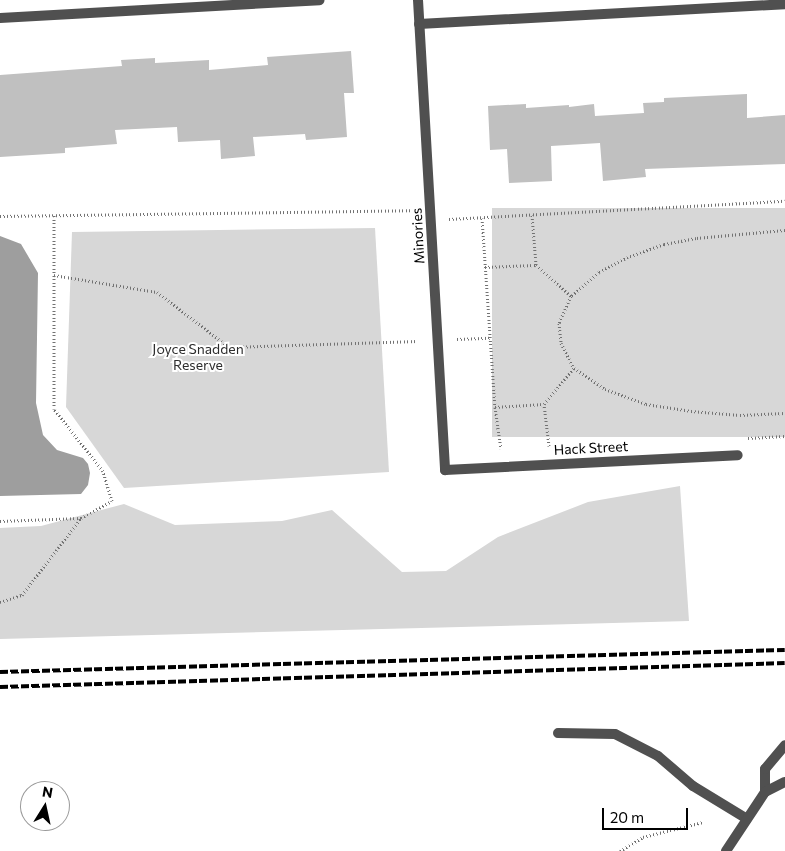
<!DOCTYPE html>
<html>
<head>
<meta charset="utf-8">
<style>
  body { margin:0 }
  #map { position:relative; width:785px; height:851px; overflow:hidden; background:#fff; font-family:Commissioner,sans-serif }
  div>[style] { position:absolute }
  .green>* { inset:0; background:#d7d7d7; transform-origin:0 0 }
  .water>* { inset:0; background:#9e9e9e }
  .building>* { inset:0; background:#c0c0c0 }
  .path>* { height:3px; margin-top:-1.5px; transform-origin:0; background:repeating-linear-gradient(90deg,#727272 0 1px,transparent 0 3.5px) }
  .service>* { height:10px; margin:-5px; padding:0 5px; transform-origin:5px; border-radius:5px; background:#505050 }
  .minor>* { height:10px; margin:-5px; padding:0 5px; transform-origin:5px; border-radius:5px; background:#505050 }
  .rail>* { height:4px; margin-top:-2px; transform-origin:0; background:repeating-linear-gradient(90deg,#000 0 8px,transparent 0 10.5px) }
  span { translate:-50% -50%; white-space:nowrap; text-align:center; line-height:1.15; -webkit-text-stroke:4px #fff; paint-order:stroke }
  .street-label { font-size:14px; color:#000 }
  .park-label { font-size:14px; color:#2e2e2e }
  .north { position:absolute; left:20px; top:781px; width:50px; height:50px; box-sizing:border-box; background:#fff; border:1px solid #999; border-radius:50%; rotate:10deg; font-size:14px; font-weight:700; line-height:20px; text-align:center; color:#000 }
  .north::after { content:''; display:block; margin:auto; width:18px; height:22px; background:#000; clip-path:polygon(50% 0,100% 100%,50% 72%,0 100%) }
  .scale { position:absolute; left:602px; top:808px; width:86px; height:22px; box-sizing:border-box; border:2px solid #000; border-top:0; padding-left:6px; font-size:15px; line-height:18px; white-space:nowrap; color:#000; -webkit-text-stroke:4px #fff; paint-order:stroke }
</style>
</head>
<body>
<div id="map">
  <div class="green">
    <i style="left:785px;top:208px;width:229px;height:293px;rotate:90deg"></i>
    <i style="clip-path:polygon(375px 228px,389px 472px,124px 488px,66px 407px,72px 232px)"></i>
    <i style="clip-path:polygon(680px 486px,689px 621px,0 639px,0 528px,41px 526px,124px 504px,175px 525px,282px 521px,332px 510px,402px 572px,446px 571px,498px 537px,588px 502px)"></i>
  </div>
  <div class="water">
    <i style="clip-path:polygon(0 236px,21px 244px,38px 273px,36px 403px,43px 435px,57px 450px,83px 458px,88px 464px,90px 473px,88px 485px,81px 494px,0 496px)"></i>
  </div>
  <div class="building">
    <i style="clip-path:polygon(351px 51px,354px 93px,344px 93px,347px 137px,306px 140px,305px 134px,253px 137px,255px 156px,221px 159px,220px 140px,178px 142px,177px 127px,115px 130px,117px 144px,65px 148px,65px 153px,0 157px,0 75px,122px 66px,121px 60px,155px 58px,155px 63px,209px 60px,209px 70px,268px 65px,267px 57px)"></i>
    <i style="clip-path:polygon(747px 94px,747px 118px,785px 115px,785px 164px,645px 169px,646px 177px,603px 181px,600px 143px,551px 146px,552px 181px,509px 183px,507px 149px,490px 150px,488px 106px,526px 104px,526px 108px,569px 105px,569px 107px,594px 104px,595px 116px,644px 113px,643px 103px,664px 102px,664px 98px)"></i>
  </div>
  <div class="path">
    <i style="left:532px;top:215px;width:50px;rotate:85.4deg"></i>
    <i style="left:0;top:216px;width:412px;rotate:-0.8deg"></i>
    <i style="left:482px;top:218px;width:189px;rotate:86.1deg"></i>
    <i style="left:495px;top:407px;width:42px;rotate:81.9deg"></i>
    <i style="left:449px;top:219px;width:336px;rotate:-3.1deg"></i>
    <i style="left:785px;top:230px;width:89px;rotate:174.9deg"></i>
    <i style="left:696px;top:238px;width:33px;rotate:169deg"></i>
    <i style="left:664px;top:244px;width:38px;rotate:160deg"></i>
    <i style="left:628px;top:257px;width:33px;rotate:153deg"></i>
    <i style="left:599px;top:272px;width:37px;rotate:139deg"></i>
    <i style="left:571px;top:296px;width:30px;rotate:114deg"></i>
    <i style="left:559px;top:323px;width:20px;rotate:84deg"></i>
    <i style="left:561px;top:343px;width:28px;rotate:63deg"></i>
    <i style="left:574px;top:368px;width:37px;rotate:34deg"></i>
    <i style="left:605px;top:389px;width:44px;rotate:20.1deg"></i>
    <i style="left:646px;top:404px;width:46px;rotate:8.8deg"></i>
    <i style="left:691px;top:411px;width:49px;rotate:4.7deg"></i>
    <i style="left:740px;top:415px;width:45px;rotate:-2.5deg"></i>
    <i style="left:485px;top:267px;width:51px;rotate:-2.2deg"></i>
    <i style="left:536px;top:265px;width:47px;rotate:41.5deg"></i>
    <i style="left:54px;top:275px;width:104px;rotate:9.4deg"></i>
    <i style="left:157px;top:292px;width:91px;rotate:37.4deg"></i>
    <i style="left:229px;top:347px;width:189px;rotate:-1.8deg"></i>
    <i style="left:457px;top:339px;width:33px;rotate:-2deg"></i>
    <i style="left:495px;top:407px;width:49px;rotate:-3.5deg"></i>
    <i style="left:748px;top:438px;width:37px;rotate:-3deg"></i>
    <i style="left:549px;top:446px;width:42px;rotate:-96.8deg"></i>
    <i style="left:544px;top:404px;width:47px;rotate:-50.2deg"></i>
    <i style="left:0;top:521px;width:81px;rotate:-2.1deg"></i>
    <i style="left:0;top:602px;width:23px;rotate:-18deg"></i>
    <i style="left:22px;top:595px;width:97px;rotate:-52.5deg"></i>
    <i style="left:81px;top:518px;width:35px;rotate:-29deg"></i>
    <i style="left:112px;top:501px;width:31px;rotate:-107deg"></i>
    <i style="left:103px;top:471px;width:79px;rotate:-128.3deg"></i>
    <i style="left:54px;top:409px;width:194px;rotate:-90deg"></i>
    <i style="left:620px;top:851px;width:27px;rotate:-31deg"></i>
    <i style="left:643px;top:837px;width:62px;rotate:-14deg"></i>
  </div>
  <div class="service">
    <i style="left:558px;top:733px;width:57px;rotate:1deg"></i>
    <i style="left:615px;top:734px;width:48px;rotate:27.1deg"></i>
    <i style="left:658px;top:756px;width:46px;rotate:40.6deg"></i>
    <i style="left:693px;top:786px;width:63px;rotate:31.4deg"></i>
  </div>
  <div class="minor">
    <i style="left:418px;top:0;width:471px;rotate:86.7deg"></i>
    <i style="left:445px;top:470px;width:293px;rotate:-2.9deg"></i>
    <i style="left:0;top:18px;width:320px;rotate:-3.2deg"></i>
    <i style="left:419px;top:24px;width:367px;rotate:-3.1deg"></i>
    <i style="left:765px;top:792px;width:23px;rotate:-90deg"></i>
    <i style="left:765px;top:769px;width:31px;rotate:-50deg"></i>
    <i style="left:726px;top:851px;width:71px;rotate:-56.5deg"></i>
    <i style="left:765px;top:792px;width:22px;rotate:-27deg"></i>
  </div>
  <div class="rail">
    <i style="left:0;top:672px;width:785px;rotate:-1.61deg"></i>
    <i style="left:0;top:687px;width:785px;rotate:-1.75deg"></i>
  </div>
  <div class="street-label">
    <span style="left:418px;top:236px;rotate:-93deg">Minories</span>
    <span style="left:591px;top:448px;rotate:-3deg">Hack Street</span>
  </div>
  <div class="park-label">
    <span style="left:198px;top:357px">Joyce Snadden<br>Reserve</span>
  </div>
  <div class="north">N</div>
  <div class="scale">20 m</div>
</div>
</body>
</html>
